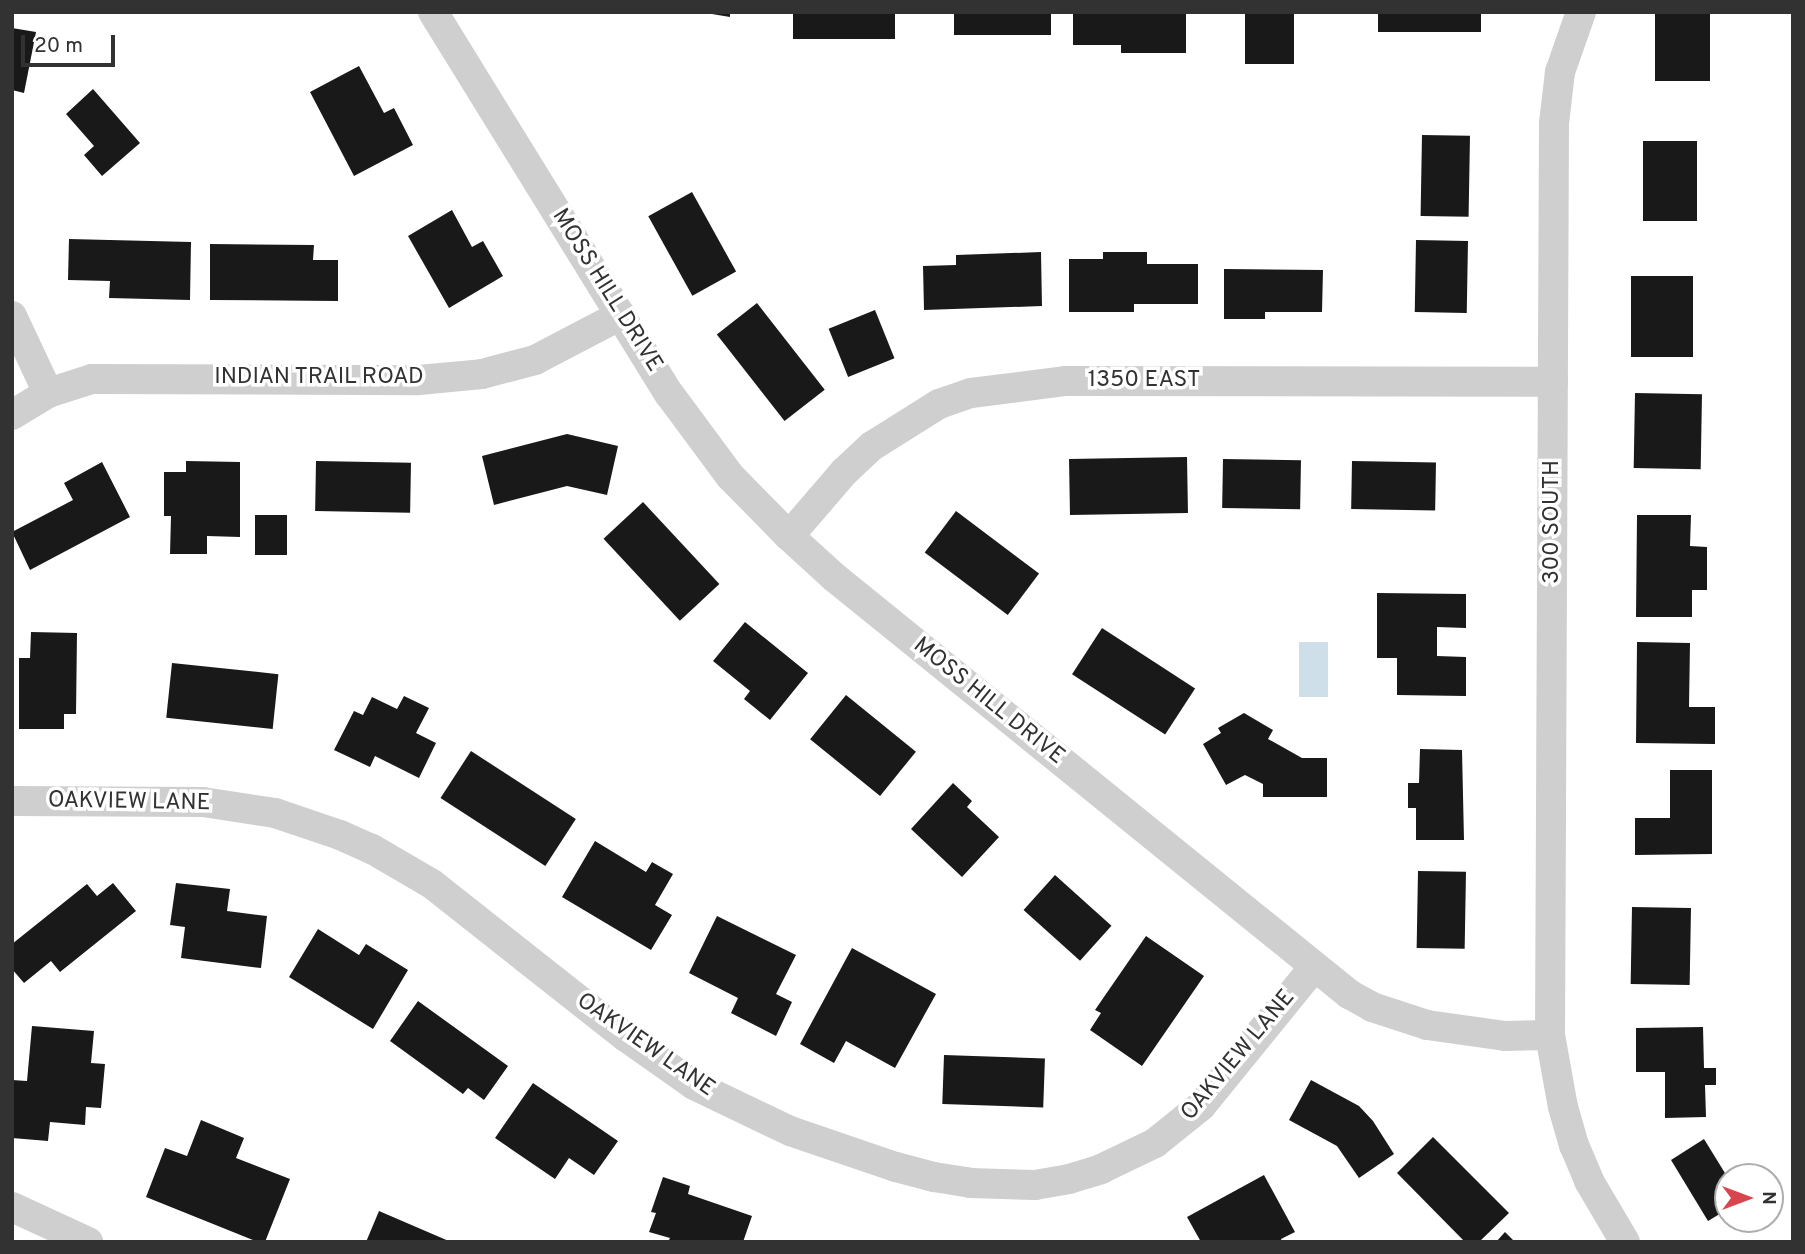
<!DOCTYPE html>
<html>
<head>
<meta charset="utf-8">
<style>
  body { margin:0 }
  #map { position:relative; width:1805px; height:1254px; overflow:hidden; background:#fff; font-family:Overpass,sans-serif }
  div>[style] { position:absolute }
  .water>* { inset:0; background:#cedfe9; transform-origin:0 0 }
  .building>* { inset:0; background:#191919; transform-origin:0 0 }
  .street>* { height:30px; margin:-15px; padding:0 15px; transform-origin:15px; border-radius:15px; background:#cfcfcf }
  span { translate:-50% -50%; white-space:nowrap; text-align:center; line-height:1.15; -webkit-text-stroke:7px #fff; paint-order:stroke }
  .street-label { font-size:23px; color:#323232 }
  .frame { position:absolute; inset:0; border:14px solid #323232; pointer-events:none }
  .north { position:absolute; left:1714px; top:1163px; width:70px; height:70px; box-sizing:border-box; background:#fff; border:2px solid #adadad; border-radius:50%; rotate:90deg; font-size:19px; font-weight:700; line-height:28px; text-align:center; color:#323232 }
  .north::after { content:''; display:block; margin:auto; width:24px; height:32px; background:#d9454f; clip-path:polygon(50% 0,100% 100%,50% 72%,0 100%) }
  .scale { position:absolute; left:21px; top:35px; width:94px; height:32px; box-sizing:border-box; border:4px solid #323232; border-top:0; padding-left:9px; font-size:21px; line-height:24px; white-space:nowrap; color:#323232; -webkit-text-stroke:5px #fff; paint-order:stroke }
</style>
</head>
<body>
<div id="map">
  <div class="water">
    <i style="left:1299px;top:642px;width:29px;height:55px"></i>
  </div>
  <div class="building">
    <i style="clip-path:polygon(700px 12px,730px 12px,730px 17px)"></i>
    <i style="left:793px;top:12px;width:102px;height:27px"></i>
    <i style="left:954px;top:12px;width:97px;height:23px"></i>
    <i style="clip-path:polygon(1073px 12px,1186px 12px,1186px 53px,1121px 53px,1121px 45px,1073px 45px)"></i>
    <i style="left:1245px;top:12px;width:49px;height:52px"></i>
    <i style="left:1378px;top:12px;width:103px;height:20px"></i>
    <i style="left:1655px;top:12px;width:55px;height:69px"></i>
    <i style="clip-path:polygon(12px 28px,36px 32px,24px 93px,12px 90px)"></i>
    <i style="clip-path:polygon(359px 66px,384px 113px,394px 108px,413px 145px,354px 176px,310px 92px)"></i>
    <i style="clip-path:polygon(93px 89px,140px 143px,102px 176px,84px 155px,94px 146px,66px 114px)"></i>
    <i style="left:1422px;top:135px;width:48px;height:81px;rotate:1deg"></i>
    <i style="left:1643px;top:141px;width:54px;height:80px"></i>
    <i style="left:692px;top:192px;width:91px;height:50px;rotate:61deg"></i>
    <i style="clip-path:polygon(452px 210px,472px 247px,483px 241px,503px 276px,449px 308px,408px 236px)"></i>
    <i style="clip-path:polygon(69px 239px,191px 242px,190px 300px,109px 298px,110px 281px,68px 280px)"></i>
    <i style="left:1416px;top:240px;width:52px;height:72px;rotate:1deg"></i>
    <i style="clip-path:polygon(210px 244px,314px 245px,313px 260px,338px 260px,338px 301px,210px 300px)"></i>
    <i style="clip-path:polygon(1041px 252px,1042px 306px,924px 310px,923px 266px,956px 265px,956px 255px)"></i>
    <i style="clip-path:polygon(1103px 252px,1147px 252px,1147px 264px,1198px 264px,1198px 304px,1134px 304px,1134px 312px,1069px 312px,1069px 259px,1103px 259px)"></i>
    <i style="clip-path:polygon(1224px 269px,1323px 270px,1322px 312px,1265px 312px,1265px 319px,1224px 319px)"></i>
    <i style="left:1631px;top:276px;width:62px;height:81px"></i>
    <i style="left:757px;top:303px;width:110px;height:51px;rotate:52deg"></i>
    <i style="left:875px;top:310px;width:52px;height:50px;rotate:68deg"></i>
    <i style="left:1635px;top:393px;width:67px;height:75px;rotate:1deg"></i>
    <i style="clip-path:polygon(567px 434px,618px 446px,607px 495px,567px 486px,494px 505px,482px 456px)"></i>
    <i style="left:1187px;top:457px;width:56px;height:118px;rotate:89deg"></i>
    <i style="left:1223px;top:459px;width:78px;height:49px;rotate:1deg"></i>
    <i style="clip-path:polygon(186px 461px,240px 462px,240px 537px,207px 536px,207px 554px,170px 554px,171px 516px,164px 516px,164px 472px,186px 472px)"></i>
    <i style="left:316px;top:461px;width:95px;height:50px;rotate:1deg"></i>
    <i style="left:1352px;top:461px;width:84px;height:48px;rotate:1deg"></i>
    <i style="clip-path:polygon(102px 462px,130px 517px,30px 570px,12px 532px,73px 500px,64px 483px)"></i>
    <i style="left:643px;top:502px;width:112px;height:54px;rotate:47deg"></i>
    <i style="left:956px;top:511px;width:104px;height:52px;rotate:37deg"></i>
    <i style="left:255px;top:515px;width:32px;height:40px"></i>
    <i style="clip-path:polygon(1637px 515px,1691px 515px,1690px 546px,1707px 547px,1707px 590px,1692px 590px,1692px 617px,1636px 617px)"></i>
    <i style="clip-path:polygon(1377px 593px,1466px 594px,1466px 628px,1437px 627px,1437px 656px,1466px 657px,1466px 696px,1397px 695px,1397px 658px,1377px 658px)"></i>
    <i style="clip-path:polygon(745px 622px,808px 673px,770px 720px,744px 699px,750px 691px,713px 661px)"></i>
    <i style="left:1102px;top:628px;width:111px;height:55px;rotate:33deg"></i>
    <i style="clip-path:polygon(31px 632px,77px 633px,76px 714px,64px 714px,64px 729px,19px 729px,19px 658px,30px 658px)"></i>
    <i style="clip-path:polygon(1637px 642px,1690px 643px,1689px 707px,1715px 707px,1715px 744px,1636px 743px)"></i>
    <i style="left:172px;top:663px;width:107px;height:55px;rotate:6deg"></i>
    <i style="left:846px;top:695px;width:90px;height:57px;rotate:39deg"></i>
    <i style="clip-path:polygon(404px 696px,429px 708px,416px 733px,436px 743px,419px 778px,375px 756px,370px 767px,334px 750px,354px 711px,363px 715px,372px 697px,397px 709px)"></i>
    <i style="clip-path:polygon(1244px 713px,1273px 730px,1268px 739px,1302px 758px,1327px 758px,1327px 797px,1263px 797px,1263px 784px,1245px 775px,1226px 785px,1203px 744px,1221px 733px,1218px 728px)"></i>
    <i style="clip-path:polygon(1420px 749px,1462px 750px,1464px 840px,1416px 840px,1416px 808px,1408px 808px,1408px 783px,1419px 783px)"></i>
    <i style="left:471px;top:751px;width:125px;height:56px;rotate:33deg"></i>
    <i style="clip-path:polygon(1670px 770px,1712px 770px,1712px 854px,1635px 855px,1635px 818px,1670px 818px)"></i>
    <i style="clip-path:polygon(953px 783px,972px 801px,967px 807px,999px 837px,962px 877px,911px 829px)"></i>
    <i style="clip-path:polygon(595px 841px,646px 872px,652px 862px,673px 874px,655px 905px,672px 915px,651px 950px,562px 897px)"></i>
    <i style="left:1418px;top:871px;width:48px;height:77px;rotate:1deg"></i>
    <i style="left:1055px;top:875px;width:76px;height:47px;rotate:42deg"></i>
    <i style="clip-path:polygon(113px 883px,136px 911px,60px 972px,51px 961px,24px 983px,12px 969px,12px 944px,87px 884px,97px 896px)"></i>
    <i style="clip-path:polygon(176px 883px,230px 889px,227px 911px,267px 916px,261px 968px,181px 958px,185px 927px,170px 925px)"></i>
    <i style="left:1632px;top:907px;width:59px;height:77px;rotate:1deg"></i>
    <i style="clip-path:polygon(717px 916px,796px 955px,776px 994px,792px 1002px,776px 1036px,731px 1013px,738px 998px,689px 973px)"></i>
    <i style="clip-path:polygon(318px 929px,359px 955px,366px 944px,408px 970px,373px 1029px,289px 977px)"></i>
    <i style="clip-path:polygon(1146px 936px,1204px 976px,1142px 1066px,1090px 1030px,1101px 1013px,1095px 1010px)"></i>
    <i style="clip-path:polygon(852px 948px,936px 994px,895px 1068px,846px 1041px,834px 1063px,800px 1044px)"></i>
    <i style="clip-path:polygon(418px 1001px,508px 1066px,484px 1100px,468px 1088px,463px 1094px,390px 1041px)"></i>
    <i style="clip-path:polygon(32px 1026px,94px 1031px,91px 1063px,105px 1064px,101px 1108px,86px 1107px,85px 1125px,50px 1122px,48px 1141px,12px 1138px,12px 1080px,27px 1081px)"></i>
    <i style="clip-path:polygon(1703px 1027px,1704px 1068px,1716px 1068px,1716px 1085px,1705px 1085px,1706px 1117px,1665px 1118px,1665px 1072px,1636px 1072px,1636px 1028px)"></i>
    <i style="left:944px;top:1055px;width:101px;height:49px;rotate:2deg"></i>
    <i style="clip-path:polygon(1311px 1080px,1359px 1106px,1373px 1121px,1394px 1154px,1359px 1178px,1337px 1146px,1289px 1120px)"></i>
    <i style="clip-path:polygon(533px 1083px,618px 1141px,594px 1175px,569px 1158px,555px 1179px,495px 1138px)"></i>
    <i style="clip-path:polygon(201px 1120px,244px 1138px,236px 1158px,290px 1179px,265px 1242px,258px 1242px,146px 1197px,165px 1148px,187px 1156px)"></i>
    <i style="clip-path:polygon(1433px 1137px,1509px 1213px,1479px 1242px,1465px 1242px,1397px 1173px)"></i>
    <i style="clip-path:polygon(1704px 1139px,1728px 1178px,1728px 1209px,1708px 1221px,1671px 1160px)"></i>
    <i style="clip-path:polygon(1264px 1175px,1295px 1232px,1281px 1239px,1282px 1242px,1201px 1242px,1187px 1217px)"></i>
    <i style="clip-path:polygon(663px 1177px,690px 1186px,688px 1194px,752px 1216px,743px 1242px,668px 1242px,670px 1238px,649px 1232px,656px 1213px,651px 1212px)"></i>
    <i style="clip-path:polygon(379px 1211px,451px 1242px,366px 1242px)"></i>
    <i style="clip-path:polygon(1505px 1232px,1515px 1242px,1496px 1242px)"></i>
  </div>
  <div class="street">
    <i style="left:433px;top:12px;width:450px;rotate:58.3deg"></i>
    <i style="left:670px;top:395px;width:101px;rotate:53.5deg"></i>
    <i style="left:730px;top:476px;width:84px;rotate:45.5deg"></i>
    <i style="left:789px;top:536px;width:61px;rotate:42.3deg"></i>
    <i style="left:834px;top:577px;width:663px;rotate:39deg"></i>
    <i style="left:1349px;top:994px;width:26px;rotate:29deg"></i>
    <i style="left:1372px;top:1007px;width:58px;rotate:18.1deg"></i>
    <i style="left:1427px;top:1025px;width:79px;rotate:8deg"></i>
    <i style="left:1505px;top:1036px;width:45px;rotate:-1.3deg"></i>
    <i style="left:1581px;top:12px;width:64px;rotate:109.3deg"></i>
    <i style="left:1560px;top:72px;width:51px;rotate:96.7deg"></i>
    <i style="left:1554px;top:123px;width:912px;rotate:90.25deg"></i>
    <i style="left:1550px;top:1035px;width:73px;rotate:79.8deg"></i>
    <i style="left:1563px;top:1107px;width:40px;rotate:74deg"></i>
    <i style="left:1574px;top:1145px;width:39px;rotate:67deg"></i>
    <i style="left:1589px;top:1181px;width:71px;rotate:59.5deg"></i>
    <i style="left:12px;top:316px;width:85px;rotate:64.9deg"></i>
    <i style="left:12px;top:415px;width:42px;rotate:-31.4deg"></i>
    <i style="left:48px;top:393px;width:46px;rotate:-17.7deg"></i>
    <i style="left:92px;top:379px;width:327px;rotate:0.2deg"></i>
    <i style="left:419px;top:380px;width:63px;rotate:-5.4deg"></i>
    <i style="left:482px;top:374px;width:55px;rotate:-14.8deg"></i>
    <i style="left:535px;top:360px;width:97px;rotate:-27.6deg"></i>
    <i style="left:789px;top:536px;width:84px;rotate:-49.3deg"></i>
    <i style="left:844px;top:472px;width:38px;rotate:-43deg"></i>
    <i style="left:872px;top:446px;width:79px;rotate:-32.1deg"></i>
    <i style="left:939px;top:404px;width:34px;rotate:-19deg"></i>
    <i style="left:971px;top:393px;width:96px;rotate:-7.2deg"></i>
    <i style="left:1066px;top:381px;width:487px;rotate:0.1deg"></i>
    <i style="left:12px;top:801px;width:191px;rotate:0.3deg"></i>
    <i style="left:203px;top:802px;width:73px;rotate:8.7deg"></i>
    <i style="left:275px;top:813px;width:69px;rotate:18.7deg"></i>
    <i style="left:340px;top:835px;width:35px;rotate:24deg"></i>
    <i style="left:372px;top:849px;width:69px;rotate:30.3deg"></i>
    <i style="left:432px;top:884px;width:247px;rotate:38.3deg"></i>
    <i style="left:626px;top:1037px;width:83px;rotate:35.2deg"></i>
    <i style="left:694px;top:1085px;width:106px;rotate:25.6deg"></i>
    <i style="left:790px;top:1131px;width:112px;rotate:18.8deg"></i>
    <i style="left:896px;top:1167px;width:39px;rotate:15deg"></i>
    <i style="left:934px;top:1177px;width:36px;rotate:9deg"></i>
    <i style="left:970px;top:1183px;width:65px;rotate:1.8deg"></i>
    <i style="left:1035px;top:1185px;width:35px;rotate:-10deg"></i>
    <i style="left:1069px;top:1179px;width:34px;rotate:-17deg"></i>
    <i style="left:1101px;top:1169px;width:60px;rotate:-25.7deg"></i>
    <i style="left:1155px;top:1143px;width:59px;rotate:-38.8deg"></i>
    <i style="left:1201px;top:1106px;width:179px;rotate:-50.9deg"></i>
    <i style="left:12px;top:1207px;width:84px;rotate:24.7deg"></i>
  </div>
  <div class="street-label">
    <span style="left:606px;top:291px;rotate:58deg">MOSS HILL DRIVE</span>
    <span style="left:319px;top:378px">INDIAN TRAIL ROAD</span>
    <span style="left:1144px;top:381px">1350 EAST</span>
    <span style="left:1553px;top:522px;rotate:-90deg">300 SOUTH</span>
    <span style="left:988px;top:702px;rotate:39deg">MOSS HILL DRIVE</span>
    <span style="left:129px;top:803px;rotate:1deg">OAKVIEW LANE</span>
    <span style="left:645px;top:1046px;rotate:35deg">OAKVIEW LANE</span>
    <span style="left:1239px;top:1056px;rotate:-50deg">OAKVIEW LANE</span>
  </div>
  <div class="frame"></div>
  <div class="north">N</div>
  <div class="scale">20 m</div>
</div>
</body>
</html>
